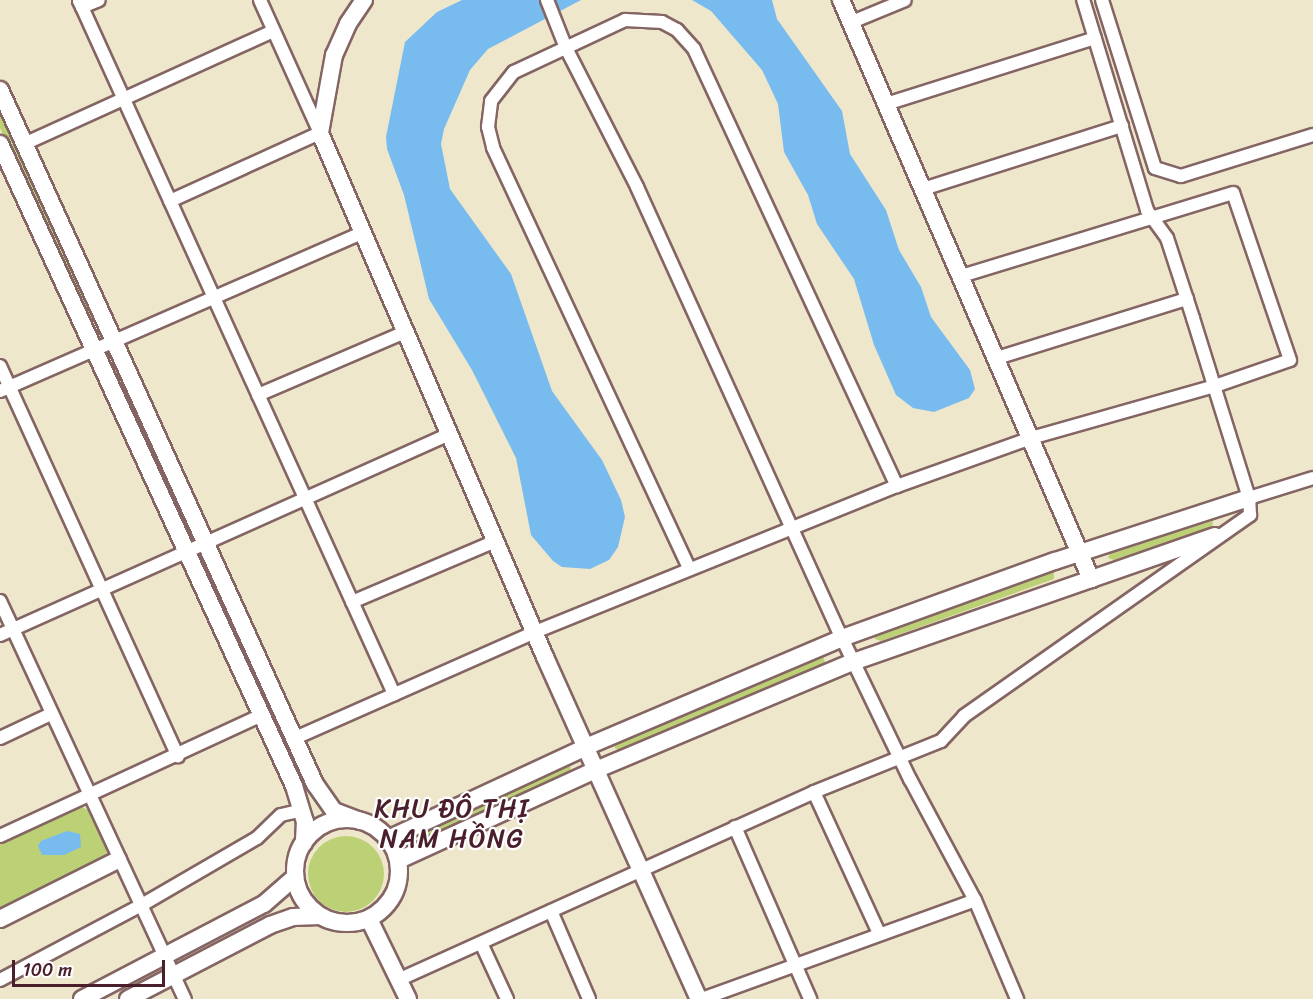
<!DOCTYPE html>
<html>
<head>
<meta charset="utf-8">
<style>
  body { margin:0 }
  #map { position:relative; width:1313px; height:999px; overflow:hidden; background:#efe7cc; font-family:Sriracha,sans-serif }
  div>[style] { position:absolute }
  .green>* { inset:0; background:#bcd175 }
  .round { border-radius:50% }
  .water>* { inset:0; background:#78bbee }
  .roads { filter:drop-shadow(2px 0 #846563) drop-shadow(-2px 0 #846563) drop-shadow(0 2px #846563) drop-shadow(0 -2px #846563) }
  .street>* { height:12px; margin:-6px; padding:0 6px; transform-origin:6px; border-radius:6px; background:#fff }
  .secondary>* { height:16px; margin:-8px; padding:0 8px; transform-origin:8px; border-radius:8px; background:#fff }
  .secondary>.ring { margin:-8px; padding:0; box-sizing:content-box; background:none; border:16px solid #fff; border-radius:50% }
  span { translate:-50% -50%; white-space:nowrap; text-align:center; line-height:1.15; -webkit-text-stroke:4.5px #fff; paint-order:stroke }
  .quarter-label { font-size:26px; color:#4a1f2b; letter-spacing:1.5px }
  .scale { position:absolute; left:12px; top:960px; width:153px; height:27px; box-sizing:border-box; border:3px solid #4a1f2b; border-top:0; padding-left:8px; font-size:18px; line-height:21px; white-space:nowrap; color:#4a1f2b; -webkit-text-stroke:4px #fff; paint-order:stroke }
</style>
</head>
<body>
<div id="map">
  <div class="green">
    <i style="clip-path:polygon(0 111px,94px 316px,93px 320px,88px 318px,0 128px)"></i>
    <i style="clip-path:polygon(114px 367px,118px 368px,186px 520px,180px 519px,112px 369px)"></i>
    <i style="clip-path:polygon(1213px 521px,1212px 528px,1114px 560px,1108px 558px,1110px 552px)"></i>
    <i style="clip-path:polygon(210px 569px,309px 789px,307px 790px,204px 572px)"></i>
    <i style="clip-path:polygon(1054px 570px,1054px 579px,881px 641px,875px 639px,875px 634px)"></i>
    <i style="clip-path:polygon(823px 654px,825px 663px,620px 751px,615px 748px,614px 744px)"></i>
    <i style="clip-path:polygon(570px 765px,571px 773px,427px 836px,428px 829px)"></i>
    <i style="clip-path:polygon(82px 807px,90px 811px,107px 851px,106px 858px,0 911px,0 844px)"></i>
    <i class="round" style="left:308px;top:836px;width:76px;height:76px"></i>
  </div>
  <div class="water">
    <i style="clip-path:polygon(462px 0,581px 0,488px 49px,470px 70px,444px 129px,441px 144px,450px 189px,511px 274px,552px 391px,602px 460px,621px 500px,625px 517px,618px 547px,609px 560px,590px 569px,562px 567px,553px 561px,531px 535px,516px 458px,472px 370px,429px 299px,404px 195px,387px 149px,386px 137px,405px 42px,437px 12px)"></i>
    <i style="clip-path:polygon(692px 0,772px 0,777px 19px,842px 111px,850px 154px,886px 210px,899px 250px,921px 287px,931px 317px,970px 370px,975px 389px,969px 398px,934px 412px,913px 408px,896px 395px,874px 345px,854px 279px,817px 224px,808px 195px,784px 152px,778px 104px,762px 70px,711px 11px)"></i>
    <i style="clip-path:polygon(67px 831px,80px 834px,81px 847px,64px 855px,42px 855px,38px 846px,41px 841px)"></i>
  </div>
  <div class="roads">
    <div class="street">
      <i style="left:547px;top:0;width:52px;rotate:68.4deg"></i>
      <i style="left:566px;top:48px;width:156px;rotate:62.9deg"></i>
      <i style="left:637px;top:187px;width:495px;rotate:65.6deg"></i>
      <i style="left:842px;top:638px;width:157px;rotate:64.3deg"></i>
      <i style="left:910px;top:779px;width:137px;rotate:61.8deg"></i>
      <i style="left:975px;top:900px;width:108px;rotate:67deg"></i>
      <i style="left:1102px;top:0;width:176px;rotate:72.5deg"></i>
      <i style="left:1155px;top:168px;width:27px;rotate:17deg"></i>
      <i style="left:1181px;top:176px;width:138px;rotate:-17.3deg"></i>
      <i style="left:79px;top:1px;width:7px;rotate:63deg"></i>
      <i style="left:82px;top:7px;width:18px;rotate:-22deg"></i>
      <i style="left:82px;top:7px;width:755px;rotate:65.57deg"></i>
      <i style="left:852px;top:22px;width:57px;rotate:-22.5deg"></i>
      <i style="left:886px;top:104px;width:219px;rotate:-17.5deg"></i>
      <i style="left:24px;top:144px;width:273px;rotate:-24.4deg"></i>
      <i style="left:923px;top:189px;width:209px;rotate:-17.6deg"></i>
      <i style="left:170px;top:201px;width:165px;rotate:-24.4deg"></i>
      <i style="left:320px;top:133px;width:146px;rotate:-114.3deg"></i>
      <i style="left:997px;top:358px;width:199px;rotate:-17.3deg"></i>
      <i style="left:0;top:366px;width:429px;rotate:65.5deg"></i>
      <i style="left:0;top:391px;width:394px;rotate:-23.6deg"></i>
      <i style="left:258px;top:395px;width:160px;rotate:-23.2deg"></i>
      <i style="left:1249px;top:498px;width:67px;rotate:-17.4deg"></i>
      <i style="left:689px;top:568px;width:464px;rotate:-115deg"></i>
      <i style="left:493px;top:147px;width:21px;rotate:-104deg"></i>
      <i style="left:488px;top:127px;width:26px;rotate:-83deg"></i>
      <i style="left:491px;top:101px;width:37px;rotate:-52deg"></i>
      <i style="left:514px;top:72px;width:123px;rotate:-25.1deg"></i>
      <i style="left:625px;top:20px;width:37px;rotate:3deg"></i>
      <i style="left:662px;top:22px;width:17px;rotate:28deg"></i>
      <i style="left:677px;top:30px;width:25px;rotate:48deg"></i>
      <i style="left:694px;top:49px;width:482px;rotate:65.1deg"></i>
      <i style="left:0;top:601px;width:439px;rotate:65.1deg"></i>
      <i style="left:352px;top:602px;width:156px;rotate:-23deg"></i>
      <i style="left:0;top:635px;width:493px;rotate:-24.1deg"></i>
      <i style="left:0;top:738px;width:56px;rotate:-25.2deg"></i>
      <i style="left:295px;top:738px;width:262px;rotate:-23.8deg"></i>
      <i style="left:535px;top:632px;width:390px;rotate:-22deg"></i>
      <i style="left:897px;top:486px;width:142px;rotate:-19.7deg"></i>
      <i style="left:1031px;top:438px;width:191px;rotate:-15.8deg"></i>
      <i style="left:1215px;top:386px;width:79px;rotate:-19.1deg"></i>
      <i style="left:1290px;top:360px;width:176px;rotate:-108.8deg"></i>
      <i style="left:1233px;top:193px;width:284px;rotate:163deg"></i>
      <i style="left:814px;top:792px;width:155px;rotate:65.3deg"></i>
      <i style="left:735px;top:827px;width:188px;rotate:66.4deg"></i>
      <i style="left:0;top:836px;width:286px;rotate:-24.8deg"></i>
      <i style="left:551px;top:911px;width:96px;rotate:66.6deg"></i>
      <i style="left:481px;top:943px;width:62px;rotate:65.1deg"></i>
      <i style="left:0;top:980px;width:158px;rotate:-27.9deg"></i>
      <i style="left:140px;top:906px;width:135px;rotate:-30.2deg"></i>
      <i style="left:257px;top:838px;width:33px;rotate:-44deg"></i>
      <i style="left:281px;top:815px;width:22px;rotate:-13deg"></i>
      <i style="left:398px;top:980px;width:457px;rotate:-24.3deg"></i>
      <i style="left:814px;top:792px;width:137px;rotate:-21.9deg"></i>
      <i style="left:941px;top:741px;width:34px;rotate:-47deg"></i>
      <i style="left:964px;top:716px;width:350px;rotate:-35.1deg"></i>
      <i style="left:1250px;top:515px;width:17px;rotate:-93deg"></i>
      <i style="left:1249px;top:498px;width:189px;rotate:-107.3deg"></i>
      <i style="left:1193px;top:318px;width:84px;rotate:-108deg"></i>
      <i style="left:1167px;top:238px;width:34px;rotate:-126deg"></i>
      <i style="left:1147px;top:210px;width:220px;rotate:-106.9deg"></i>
      <i style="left:702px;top:999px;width:290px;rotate:-19.9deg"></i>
    </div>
    <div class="secondary">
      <i style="left:364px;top:0;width:29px;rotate:124deg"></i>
      <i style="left:348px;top:24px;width:34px;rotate:114deg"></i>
      <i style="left:334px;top:55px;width:79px;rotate:100.2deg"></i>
      <i style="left:320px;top:133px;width:570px;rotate:66.76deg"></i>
      <i style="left:545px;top:657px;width:375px;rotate:65.8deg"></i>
      <i style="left:841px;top:0;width:631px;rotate:66.65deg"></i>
      <i style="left:0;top:90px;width:762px;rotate:65.59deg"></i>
      <i style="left:315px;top:784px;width:33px;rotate:55deg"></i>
      <i style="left:334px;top:811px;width:28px;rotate:21deg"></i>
      <i style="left:0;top:144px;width:706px;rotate:65.39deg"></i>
      <i style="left:294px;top:786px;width:37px;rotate:73deg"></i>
      <i style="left:305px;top:821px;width:22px;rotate:93deg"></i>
      <i class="ring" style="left:295px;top:819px;width:88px;height:88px"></i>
      <i style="left:388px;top:839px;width:221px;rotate:-24.9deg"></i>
      <i style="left:588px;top:746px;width:276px;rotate:-23deg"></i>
      <i style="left:842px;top:638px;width:226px;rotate:-19.9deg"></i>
      <i style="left:1055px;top:561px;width:204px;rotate:-18deg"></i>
      <i style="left:399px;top:860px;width:219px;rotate:-24.6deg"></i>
      <i style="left:598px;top:769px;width:277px;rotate:-22.8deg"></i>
      <i style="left:853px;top:662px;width:383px;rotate:-19.2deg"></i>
      <i style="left:0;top:919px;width:132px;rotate:-26.6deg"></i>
      <i style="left:369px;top:919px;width:89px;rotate:64deg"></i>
      <i style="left:82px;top:999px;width:205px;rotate:-27.6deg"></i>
      <i style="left:264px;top:904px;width:41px;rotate:-41.1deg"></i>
      <i style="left:128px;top:999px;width:160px;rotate:-27.5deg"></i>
      <i style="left:270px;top:925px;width:24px;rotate:-19deg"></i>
      <i style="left:293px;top:917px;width:27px;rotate:-2deg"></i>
    </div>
  </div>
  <div class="quarter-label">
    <span style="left:452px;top:824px">KHU ĐÔ THỊ<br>NAM HỒNG</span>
  </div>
  <div class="scale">100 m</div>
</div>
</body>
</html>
